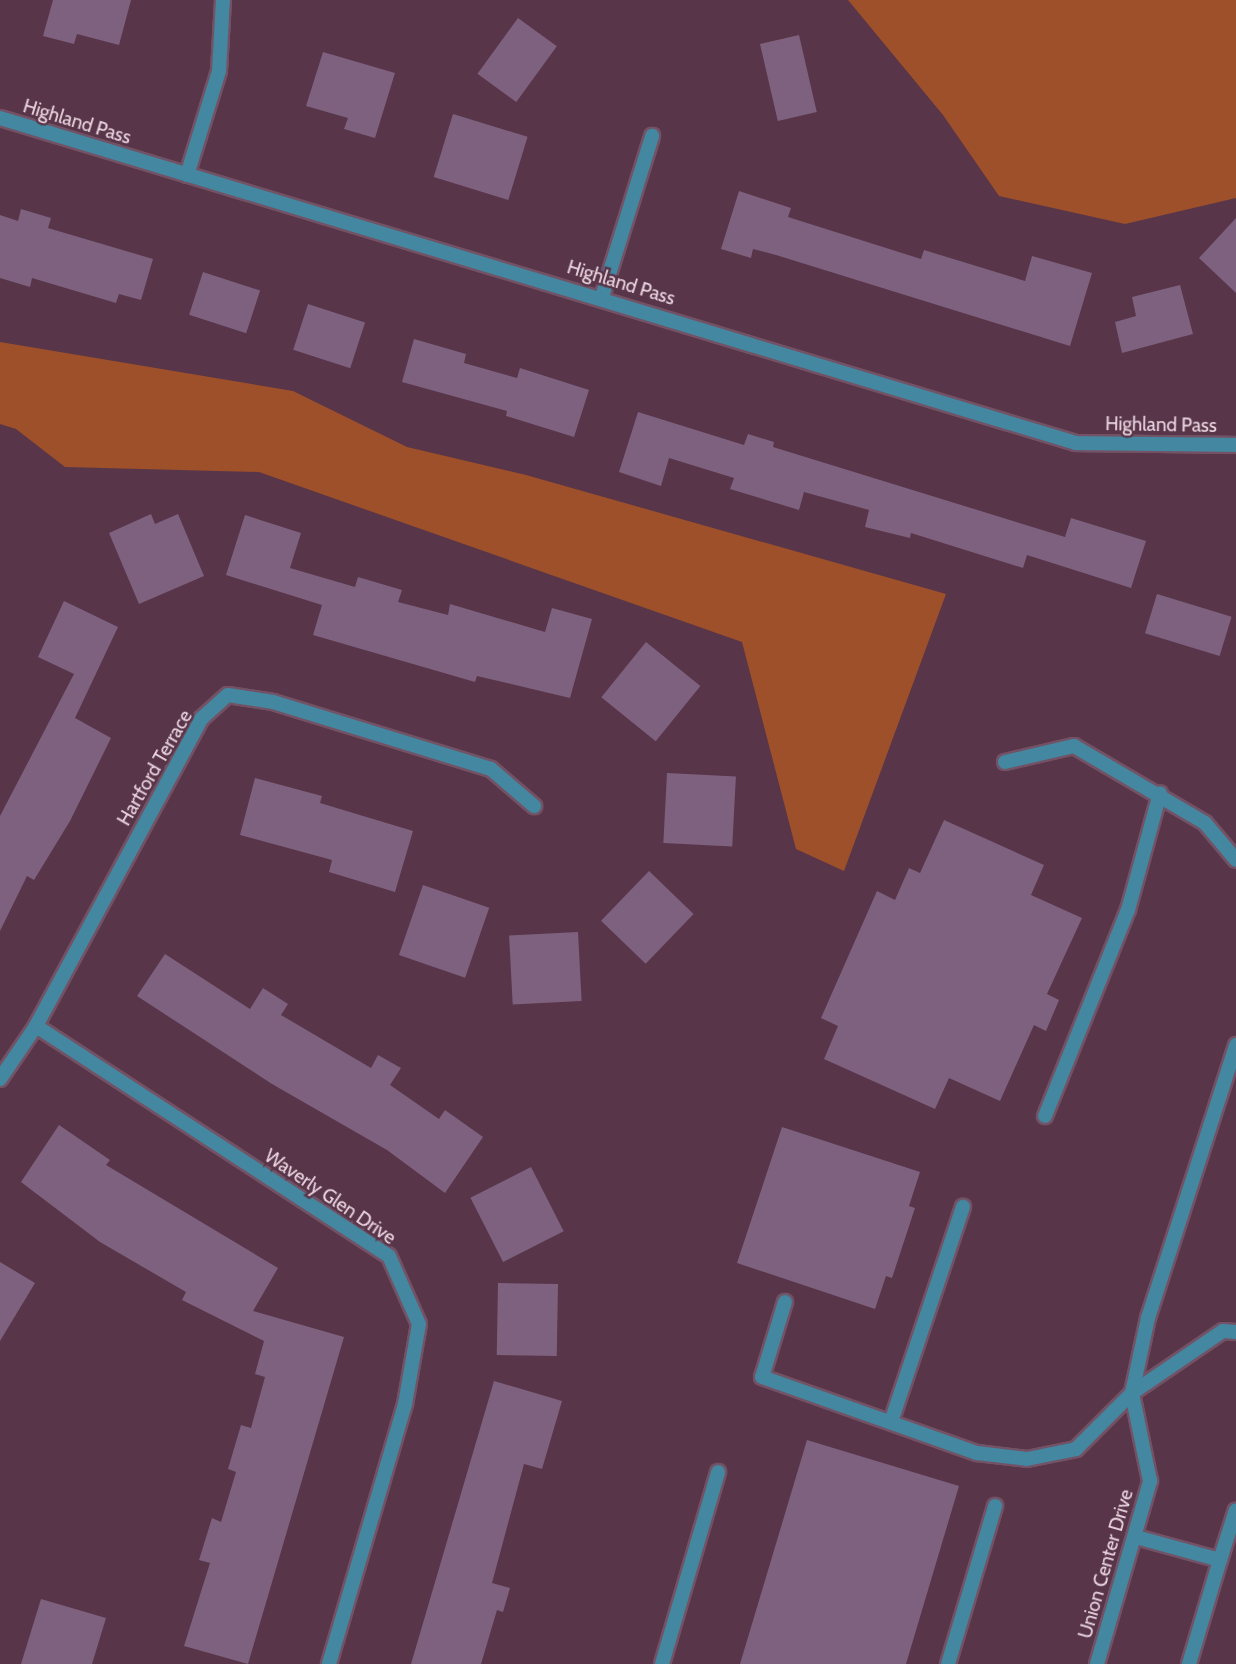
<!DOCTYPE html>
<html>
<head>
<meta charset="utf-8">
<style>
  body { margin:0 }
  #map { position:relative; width:1236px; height:1664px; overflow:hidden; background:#583549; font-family:Cabin,sans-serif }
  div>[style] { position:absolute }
  .forest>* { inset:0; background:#9d502a }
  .building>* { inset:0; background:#7e617f; transform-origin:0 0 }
  .roads { filter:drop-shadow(2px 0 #735265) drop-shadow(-2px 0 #735265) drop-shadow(0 2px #735265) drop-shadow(0 -2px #735265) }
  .lane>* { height:14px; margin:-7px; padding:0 7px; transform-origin:7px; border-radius:7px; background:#4387a1 }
  .street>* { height:14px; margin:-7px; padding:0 7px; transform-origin:7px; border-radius:7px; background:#4387a1 }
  span { translate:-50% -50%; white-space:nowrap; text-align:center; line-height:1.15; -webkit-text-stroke:5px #583549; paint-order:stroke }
  .street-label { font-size:19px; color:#edd7e3 }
</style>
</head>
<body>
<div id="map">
  <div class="forest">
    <i style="clip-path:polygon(848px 0,1236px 0,1236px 198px,1125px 224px,999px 196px,943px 115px)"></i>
    <i style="clip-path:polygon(0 342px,293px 391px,407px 447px,526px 475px,946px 594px,844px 871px,796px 849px,742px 642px,259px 472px,65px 467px,16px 429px,0 424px)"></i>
  </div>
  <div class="building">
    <i style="clip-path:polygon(53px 0,131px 0,119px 45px,77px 34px,74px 44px,43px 36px)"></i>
    <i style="left:518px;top:18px;width:48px;height:69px;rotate:36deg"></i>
    <i style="left:799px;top:35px;width:79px;height:40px;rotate:77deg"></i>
    <i style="clip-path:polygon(323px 52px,395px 73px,375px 138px,344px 129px,348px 118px,306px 106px)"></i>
    <i style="left:453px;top:114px;width:78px;height:66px;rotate:17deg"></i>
    <i style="clip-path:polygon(739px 191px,791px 208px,788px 217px,921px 259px,924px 250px,1025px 281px,1032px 256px,1092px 273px,1070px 346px,776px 255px,753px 249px,751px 258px,721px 249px)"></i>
    <i style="clip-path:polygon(21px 209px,51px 218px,48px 228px,153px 259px,141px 300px,119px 294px,116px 303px,32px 278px,30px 287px,0 278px,0 215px,18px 221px)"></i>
    <i style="clip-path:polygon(1236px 218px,1236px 293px,1199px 258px)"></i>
    <i style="left:203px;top:272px;width:60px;height:45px;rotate:18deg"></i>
    <i style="clip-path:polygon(1180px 285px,1193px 334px,1122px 353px,1115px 322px,1136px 316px,1132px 297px)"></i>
    <i style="left:308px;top:304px;width:60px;height:48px;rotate:18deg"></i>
    <i style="clip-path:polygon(414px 339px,466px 354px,464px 363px,517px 378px,520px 368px,589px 390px,574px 437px,506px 416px,507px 411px,402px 382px)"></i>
    <i style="clip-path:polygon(638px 412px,744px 445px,748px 434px,774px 442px,773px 447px,1065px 537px,1071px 518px,1146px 541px,1131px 588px,1027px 555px,1023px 568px,911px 533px,910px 538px,865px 527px,869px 510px,804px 492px,799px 510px,730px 489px,734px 478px,669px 458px,661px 486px,619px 472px)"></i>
    <i style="clip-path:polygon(151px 514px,155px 524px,178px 514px,204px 576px,139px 604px,109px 533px)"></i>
    <i style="clip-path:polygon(245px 515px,301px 533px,290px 568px,355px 587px,358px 577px,402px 590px,398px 602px,448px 615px,450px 604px,545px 632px,552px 608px,592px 619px,570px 698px,477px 676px,475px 682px,313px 635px,322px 605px,226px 575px)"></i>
    <i style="left:1157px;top:594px;width:78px;height:41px;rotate:17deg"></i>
    <i style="clip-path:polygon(64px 601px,118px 627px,75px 718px,111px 738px,70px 821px,34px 880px,27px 876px,0 931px,0 816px,74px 674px,38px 657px)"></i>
    <i style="left:646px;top:642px;width:70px;height:71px;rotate:39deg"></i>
    <i style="left:667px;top:773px;width:69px;height:70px;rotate:3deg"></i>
    <i style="clip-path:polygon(255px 778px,322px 796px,320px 803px,413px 831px,395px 892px,329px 872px,332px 860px,240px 835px)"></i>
    <i style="clip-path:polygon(944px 820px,1044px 865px,1031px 895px,1082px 918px,1047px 994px,1059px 1000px,1046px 1031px,1034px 1025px,1000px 1101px,949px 1078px,935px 1109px,824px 1059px,838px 1026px,821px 1018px,877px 891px,895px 900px,909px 868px,920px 873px)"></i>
    <i style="left:649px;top:871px;width:62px;height:69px;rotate:44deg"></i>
    <i style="left:423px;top:885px;width:70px;height:74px;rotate:19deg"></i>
    <i style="left:578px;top:932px;width:69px;height:69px;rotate:87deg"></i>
    <i style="clip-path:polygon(165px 954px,250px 1009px,263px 988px,288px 1004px,281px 1015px,371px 1068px,378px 1055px,401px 1068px,390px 1085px,439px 1119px,445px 1110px,483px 1137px,445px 1193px,387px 1150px,272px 1084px,137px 996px)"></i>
    <i style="clip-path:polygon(59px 1125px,110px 1160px,106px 1165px,278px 1268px,253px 1311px,344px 1337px,248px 1664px,184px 1646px,210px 1563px,199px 1560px,212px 1518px,221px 1522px,236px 1472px,228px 1469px,241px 1425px,251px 1428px,265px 1377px,255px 1374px,264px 1341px,182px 1300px,186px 1292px,100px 1242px,21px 1182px)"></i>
    <i style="clip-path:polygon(782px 1127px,920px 1172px,909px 1206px,915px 1208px,892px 1278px,886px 1276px,875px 1309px,737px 1263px)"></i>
    <i style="left:531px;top:1167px;width:72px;height:68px;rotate:63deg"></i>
    <i style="clip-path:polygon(0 1262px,35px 1283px,0 1341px)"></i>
    <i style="left:498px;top:1283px;width:60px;height:72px;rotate:1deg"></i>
    <i style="clip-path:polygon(494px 1381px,562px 1401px,542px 1469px,524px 1464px,492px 1583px,510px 1588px,503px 1612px,497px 1610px,481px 1664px,411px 1664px)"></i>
    <i style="clip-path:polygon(807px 1440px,959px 1486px,906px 1664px,740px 1664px)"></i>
    <i style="clip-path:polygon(41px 1599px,106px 1618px,92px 1664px,21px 1664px)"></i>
  </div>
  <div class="roads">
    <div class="lane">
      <i style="left:1005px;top:762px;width:71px;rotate:-13.1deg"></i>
      <i style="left:1074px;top:746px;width:152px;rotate:30.4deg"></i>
      <i style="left:1205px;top:823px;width:48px;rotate:50deg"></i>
      <i style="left:1045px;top:1116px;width:222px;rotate:-68.1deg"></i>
      <i style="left:1128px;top:910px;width:121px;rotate:-74.7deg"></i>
      <i style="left:785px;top:1302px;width:78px;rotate:107deg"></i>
      <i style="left:762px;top:1377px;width:228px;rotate:19.5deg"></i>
      <i style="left:977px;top:1453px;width:50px;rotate:6.8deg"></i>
      <i style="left:1027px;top:1459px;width:50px;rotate:-11.5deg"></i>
      <i style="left:1076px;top:1449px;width:79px;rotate:-45deg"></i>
      <i style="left:1132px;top:1393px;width:110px;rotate:-34.3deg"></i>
      <i style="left:1223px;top:1331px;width:13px;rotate:4deg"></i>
      <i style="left:1132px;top:1393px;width:77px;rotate:-78deg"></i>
      <i style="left:1148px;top:1318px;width:287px;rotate:-72.1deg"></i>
      <i style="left:891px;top:1422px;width:227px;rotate:-71.5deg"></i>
      <i style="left:1136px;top:1537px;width:87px;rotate:15.3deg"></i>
      <i style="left:1220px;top:1560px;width:109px;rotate:106.6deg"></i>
      <i style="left:1220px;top:1560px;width:52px;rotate:-72.3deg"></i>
      <i style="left:662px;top:1664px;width:200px;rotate:-73.7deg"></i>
      <i style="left:948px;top:1664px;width:165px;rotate:-73.4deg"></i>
    </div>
    <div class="street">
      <i style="left:0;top:118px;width:1124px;rotate:16.81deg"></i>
      <i style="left:1076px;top:443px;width:160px;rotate:0.7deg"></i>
      <i style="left:187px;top:175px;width:109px;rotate:-72.9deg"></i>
      <i style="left:219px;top:71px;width:71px;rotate:-86.8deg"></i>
      <i style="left:602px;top:297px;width:169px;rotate:-72.7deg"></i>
      <i style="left:36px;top:1026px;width:421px;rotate:33.1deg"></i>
      <i style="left:389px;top:1256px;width:74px;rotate:66.2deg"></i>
      <i style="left:419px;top:1324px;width:81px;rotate:99.9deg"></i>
      <i style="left:405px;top:1404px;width:271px;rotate:106.3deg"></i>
      <i style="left:0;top:1079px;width:64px;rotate:-55.8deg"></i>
      <i style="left:36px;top:1026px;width:349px;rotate:-61.7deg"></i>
      <i style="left:201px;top:719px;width:36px;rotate:-42deg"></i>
      <i style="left:228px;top:695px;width:46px;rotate:8.8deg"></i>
      <i style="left:273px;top:702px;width:228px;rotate:17.1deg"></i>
      <i style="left:491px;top:769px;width:57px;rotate:40.7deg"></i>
      <i style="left:1097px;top:1664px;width:191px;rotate:-73.8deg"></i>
      <i style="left:1150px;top:1481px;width:90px;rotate:-101.6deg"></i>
    </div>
  </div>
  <div class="street-label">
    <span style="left:77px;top:122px;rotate:17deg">Highland Pass</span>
    <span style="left:621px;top:283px;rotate:17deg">Highland Pass</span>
    <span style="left:1161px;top:425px;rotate:1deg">Highland Pass</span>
    <span style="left:155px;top:768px;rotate:-60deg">Hartford Terrace</span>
    <span style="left:330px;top:1197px;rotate:34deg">Waverly Glen Drive</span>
    <span style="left:1106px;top:1564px;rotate:-74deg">Union Center Drive</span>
  </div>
</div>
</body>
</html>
